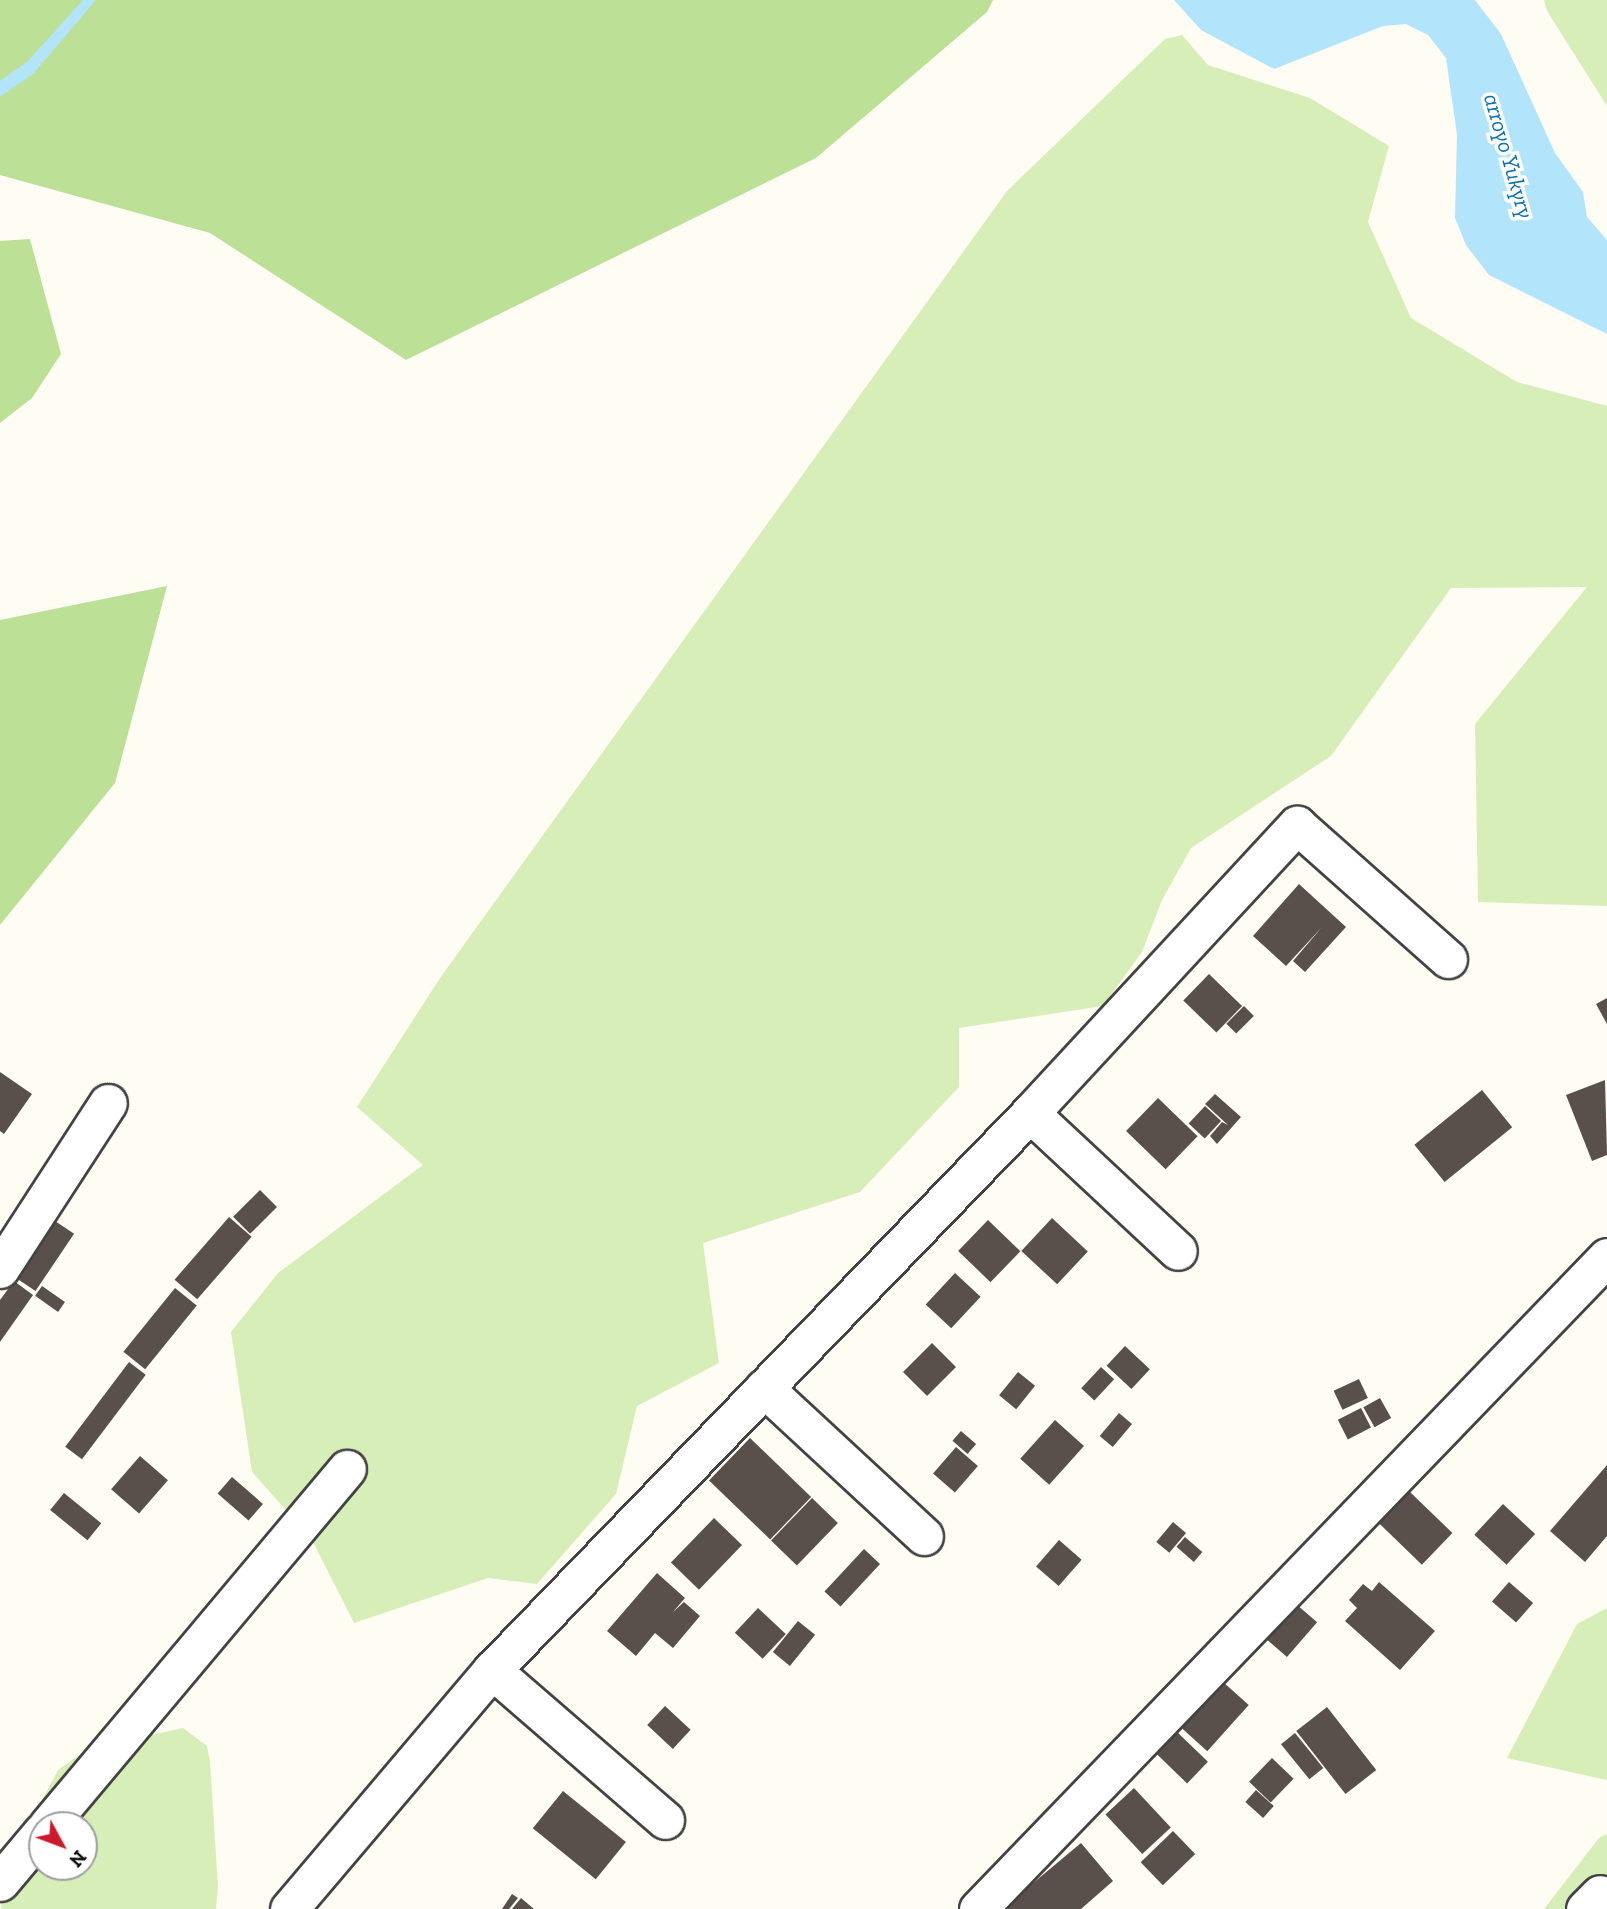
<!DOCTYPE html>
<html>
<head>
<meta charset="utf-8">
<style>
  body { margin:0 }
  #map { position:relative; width:1607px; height:1909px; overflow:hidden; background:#fffcf3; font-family:"Zilla Slab",serif }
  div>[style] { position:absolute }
  .green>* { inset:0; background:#d7eeb8 }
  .forest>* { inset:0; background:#bbe096 }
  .water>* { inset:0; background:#b2e4fb }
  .building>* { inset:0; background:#5a504b; transform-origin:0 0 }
  .roads { filter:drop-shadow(2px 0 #434343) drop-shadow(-2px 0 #434343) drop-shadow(0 2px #434343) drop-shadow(0 -2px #434343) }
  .minor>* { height:37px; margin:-18.5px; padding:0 18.5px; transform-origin:18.5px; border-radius:18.5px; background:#fff }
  span { translate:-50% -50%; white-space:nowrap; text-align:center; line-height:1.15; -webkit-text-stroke:7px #fff; paint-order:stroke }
  .water-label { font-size:23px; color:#0d70ae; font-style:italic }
  .north { position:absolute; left:28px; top:1811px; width:70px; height:70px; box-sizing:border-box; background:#fff; border:2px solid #9f9f9f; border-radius:50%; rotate:131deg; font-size:19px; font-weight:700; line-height:28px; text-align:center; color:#101010 }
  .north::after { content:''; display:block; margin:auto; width:24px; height:32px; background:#cd1a2c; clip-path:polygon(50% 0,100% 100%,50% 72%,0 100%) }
</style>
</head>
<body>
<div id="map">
  <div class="green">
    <i style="clip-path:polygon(1544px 0,1607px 0,1607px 106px,1547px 11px)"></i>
    <i style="clip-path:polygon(1182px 35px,1208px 65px,1310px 98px,1389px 146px,1368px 222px,1411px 318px,1517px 382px,1607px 406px,1607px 906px,1478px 902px,1475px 724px,1587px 587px,1451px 588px,1331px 756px,1191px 848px,1162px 900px,1142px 952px,1103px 1006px,959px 1028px,959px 1087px,860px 1192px,703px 1243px,719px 1363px,637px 1406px,616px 1494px,537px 1584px,488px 1578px,354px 1623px,311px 1538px,252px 1472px,231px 1332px,278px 1273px,423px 1165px,357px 1107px,440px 978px,1007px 191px,1165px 39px)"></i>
    <i style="clip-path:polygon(1607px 1608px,1607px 1780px,1507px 1758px,1577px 1624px)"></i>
    <i style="clip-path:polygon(evenodd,183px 1728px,207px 1746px,210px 1761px,218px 1886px,216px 1909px,1px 1909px,5px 1871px,58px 1770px,88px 1749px,183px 1728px,42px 1825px,84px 1825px,84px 1867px,42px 1867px,42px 1825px)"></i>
    <i style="clip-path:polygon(1607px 1834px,1607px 1909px,1544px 1909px,1599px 1838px)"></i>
  </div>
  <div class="forest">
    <i style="clip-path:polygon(0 0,993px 0,987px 12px,816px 158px,406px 360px,210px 233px,0 175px)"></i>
    <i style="clip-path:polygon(30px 239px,61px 354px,32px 398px,0 423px,0 241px)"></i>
    <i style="clip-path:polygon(167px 586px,115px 783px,0 925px,0 620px)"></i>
  </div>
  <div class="water">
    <i style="clip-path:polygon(83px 0,96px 0,33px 74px,0 97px,0 81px,28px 61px)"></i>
    <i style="clip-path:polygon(1174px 0,1475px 0,1501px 34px,1555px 153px,1583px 192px,1587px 217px,1607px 240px,1607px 334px,1489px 275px,1466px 245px,1455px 218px,1457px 135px,1446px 58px,1428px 35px,1406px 24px,1383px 26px,1274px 69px,1201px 30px)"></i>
  </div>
  <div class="building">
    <i style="clip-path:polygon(1299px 884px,1346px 927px,1305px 972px,1293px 961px,1322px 927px,1286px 966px,1253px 936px)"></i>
    <i style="left:1209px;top:974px;width:46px;height:37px;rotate:44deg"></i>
    <i style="clip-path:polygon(1607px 998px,1607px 1024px,1596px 1004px)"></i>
    <i style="left:1244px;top:1006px;width:14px;height:25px;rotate:45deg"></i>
    <i style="clip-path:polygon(0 1072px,32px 1094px,4px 1134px,0 1131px)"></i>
    <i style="clip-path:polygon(1605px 1080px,1607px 1155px,1592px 1161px,1566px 1095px)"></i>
    <i style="left:1482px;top:1090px;width:48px;height:87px;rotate:51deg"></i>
    <i style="clip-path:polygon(1215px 1094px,1241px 1117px,1217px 1144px,1210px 1136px,1222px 1122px,1228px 1125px,1205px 1104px)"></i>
    <i style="left:1158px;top:1098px;width:55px;height:46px;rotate:44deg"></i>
    <i style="left:1205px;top:1106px;width:22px;height:24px;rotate:43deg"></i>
    <i style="left:260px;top:1190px;width:24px;height:38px;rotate:45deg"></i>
    <i style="left:229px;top:1217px;width:30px;height:83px;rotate:41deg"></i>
    <i style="left:1052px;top:1218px;width:49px;height:45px;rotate:43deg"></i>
    <i style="left:988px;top:1220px;width:45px;height:43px;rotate:44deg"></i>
    <i style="left:55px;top:1221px;width:23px;height:69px;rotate:34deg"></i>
    <i style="left:955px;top:1273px;width:35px;height:43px;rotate:43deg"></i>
    <i style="clip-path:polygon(14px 1281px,33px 1295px,0 1342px,0 1300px)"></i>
    <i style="left:42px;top:1286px;width:28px;height:12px;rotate:35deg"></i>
    <i style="left:175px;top:1288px;width:28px;height:82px;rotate:39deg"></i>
    <i style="left:932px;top:1343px;width:34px;height:41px;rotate:45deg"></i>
    <i style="left:1125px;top:1346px;width:34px;height:27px;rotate:43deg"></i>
    <i style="left:129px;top:1362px;width:21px;height:106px;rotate:37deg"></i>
    <i style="left:1101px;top:1367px;width:18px;height:29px;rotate:43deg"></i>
    <i style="left:1018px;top:1372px;width:22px;height:30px;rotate:39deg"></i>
    <i style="left:1359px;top:1379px;width:21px;height:28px;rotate:65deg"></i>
    <i style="left:1380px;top:1398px;width:23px;height:19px;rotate:61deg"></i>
    <i style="left:1361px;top:1408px;width:22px;height:26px;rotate:63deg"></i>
    <i style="left:1119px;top:1413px;width:17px;height:30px;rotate:40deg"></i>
    <i style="left:1055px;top:1420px;width:39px;height:52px;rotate:42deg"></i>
    <i style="left:961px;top:1431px;width:20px;height:13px;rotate:41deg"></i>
    <i style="left:750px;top:1438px;width:85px;height:59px;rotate:44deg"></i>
    <i style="left:956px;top:1447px;width:29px;height:35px;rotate:41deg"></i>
    <i style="left:140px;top:1456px;width:37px;height:44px;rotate:41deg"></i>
    <i style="clip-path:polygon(1607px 1465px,1607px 1536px,1585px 1562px,1550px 1531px)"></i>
    <i style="left:232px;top:1477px;width:41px;height:22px;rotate:41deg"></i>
    <i style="left:1410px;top:1492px;width:59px;height:44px;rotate:44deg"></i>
    <i style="left:64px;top:1493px;width:48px;height:22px;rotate:39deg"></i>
    <i style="left:812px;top:1498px;width:36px;height:59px;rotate:44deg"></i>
    <i style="left:1503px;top:1504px;width:44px;height:42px;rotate:43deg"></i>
    <i style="left:714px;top:1518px;width:39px;height:62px;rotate:44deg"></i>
    <i style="left:1173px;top:1522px;width:17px;height:26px;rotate:40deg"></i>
    <i style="left:1185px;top:1537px;width:23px;height:13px;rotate:41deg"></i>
    <i style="left:1059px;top:1540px;width:30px;height:35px;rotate:41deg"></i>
    <i style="left:864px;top:1549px;width:22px;height:58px;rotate:43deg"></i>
    <i style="clip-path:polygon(657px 1573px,685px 1598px,673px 1612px,684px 1602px,700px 1616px,673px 1648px,655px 1633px,636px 1656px,607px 1631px)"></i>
    <i style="clip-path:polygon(1379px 1582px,1435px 1631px,1400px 1670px,1345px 1621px,1357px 1608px,1349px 1600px,1363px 1584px,1372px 1591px)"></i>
    <i style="left:1509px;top:1582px;width:32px;height:26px;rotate:41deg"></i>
    <i style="left:1296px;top:1604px;width:28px;height:46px;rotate:41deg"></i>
    <i style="left:758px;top:1608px;width:38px;height:34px;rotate:43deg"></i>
    <i style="left:798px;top:1621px;width:22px;height:40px;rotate:39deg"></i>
    <i style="left:1222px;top:1681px;width:36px;height:62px;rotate:42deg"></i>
    <i style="left:665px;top:1706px;width:35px;height:26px;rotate:43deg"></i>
    <i style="left:1327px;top:1707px;width:80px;height:39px;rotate:52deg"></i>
    <i style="left:1177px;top:1732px;width:43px;height:30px;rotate:44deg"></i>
    <i style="left:1295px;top:1733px;width:45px;height:18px;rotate:51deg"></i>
    <i style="left:1272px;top:1758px;width:30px;height:33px;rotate:44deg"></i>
    <i style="left:1134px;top:1788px;width:54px;height:39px;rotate:47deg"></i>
    <i style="left:1256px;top:1790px;width:24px;height:16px;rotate:42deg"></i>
    <i style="left:563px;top:1791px;width:81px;height:48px;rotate:39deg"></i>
    <i style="left:1173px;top:1831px;width:32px;height:45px;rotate:46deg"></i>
    <i style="clip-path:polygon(1081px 1843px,1113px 1881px,1081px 1909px,1002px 1909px)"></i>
    <i style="clip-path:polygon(512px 1894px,518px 1898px,509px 1909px,502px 1909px)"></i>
    <i style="clip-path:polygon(521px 1898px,534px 1909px,512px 1909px)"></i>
  </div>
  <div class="roads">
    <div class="minor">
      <i style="left:1030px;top:1113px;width:202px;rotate:43deg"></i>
      <i style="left:0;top:1269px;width:198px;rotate:-57deg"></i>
      <i style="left:764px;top:1388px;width:218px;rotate:42.8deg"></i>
      <i style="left:492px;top:1670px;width:229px;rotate:40.9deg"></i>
      <i style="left:48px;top:1825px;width:465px;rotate:-50deg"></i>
      <i style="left:0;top:1882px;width:65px;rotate:-50deg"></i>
      <i style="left:289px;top:1909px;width:314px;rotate:-49.7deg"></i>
      <i style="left:492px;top:1670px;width:774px;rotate:-45.99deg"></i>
      <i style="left:1030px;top:1113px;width:393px;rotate:-47.2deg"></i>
      <i style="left:1297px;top:825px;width:202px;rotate:41.6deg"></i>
      <i style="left:978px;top:1909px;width:906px;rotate:-46.03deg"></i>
      <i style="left:1585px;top:1909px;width:21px;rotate:-45deg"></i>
    </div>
  </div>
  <div class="water-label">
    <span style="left:1509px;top:156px;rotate:74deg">arroyo Yukyry</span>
  </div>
  <div class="north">N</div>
</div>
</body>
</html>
